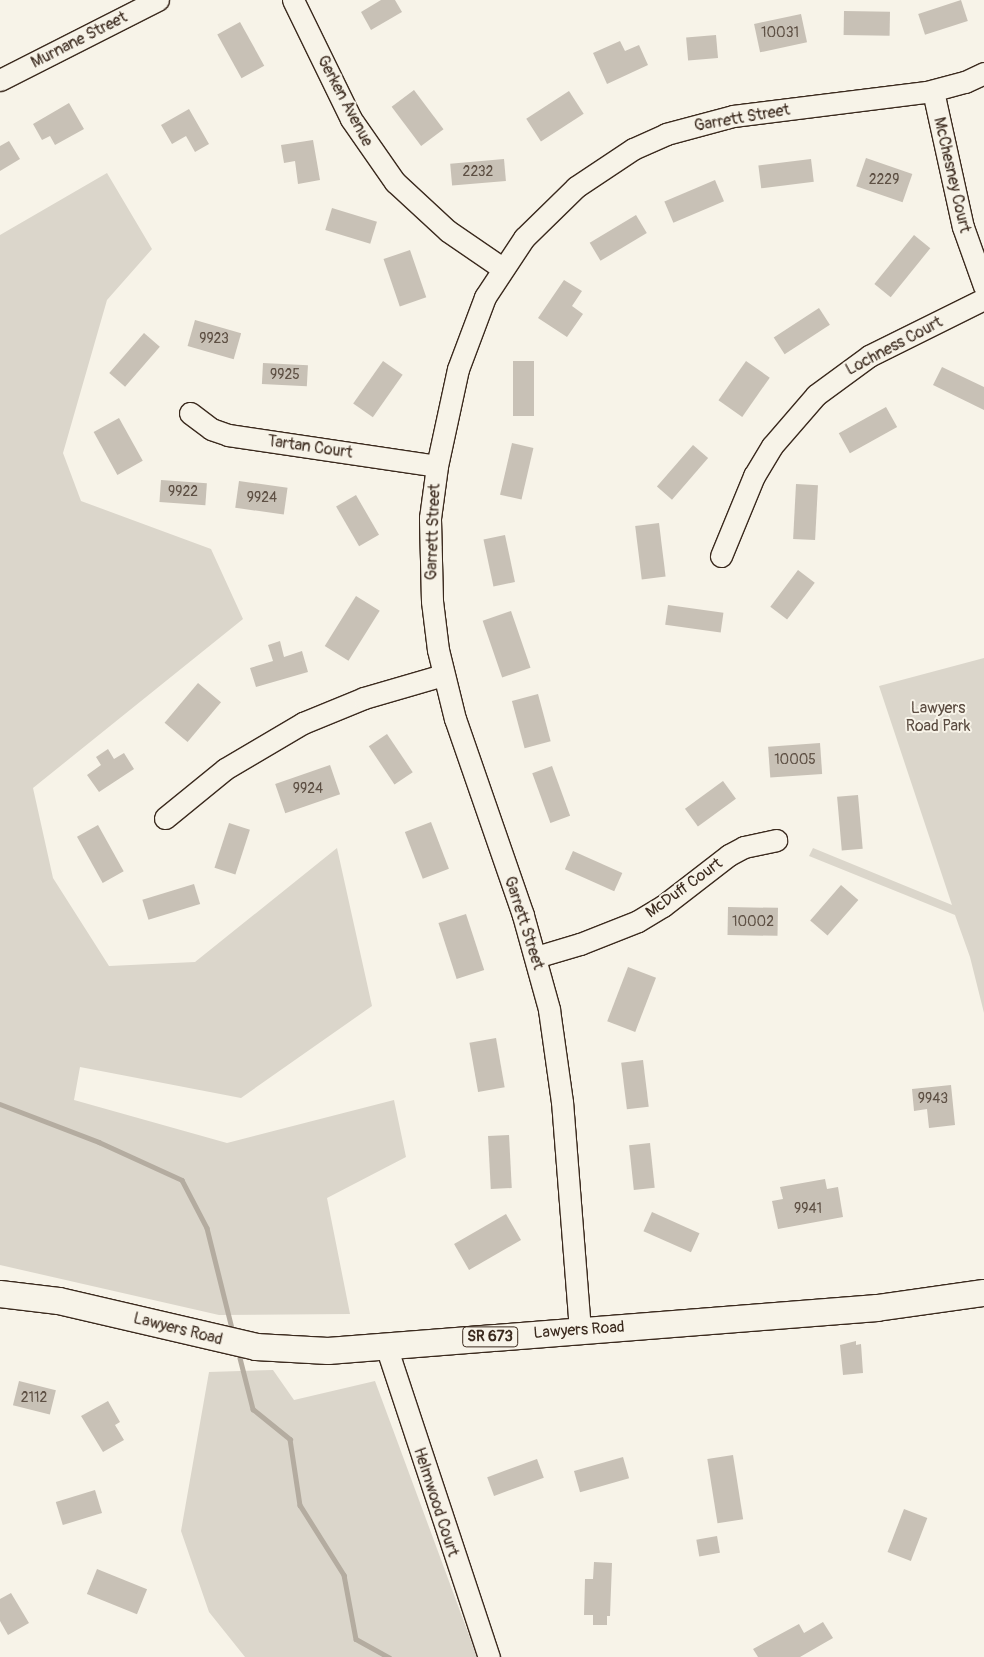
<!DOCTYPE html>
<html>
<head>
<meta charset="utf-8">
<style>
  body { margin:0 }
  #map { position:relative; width:984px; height:1657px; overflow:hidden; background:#f7f3e8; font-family:Pangolin,sans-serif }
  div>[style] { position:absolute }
  .green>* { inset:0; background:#dbd6cb }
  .stream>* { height:4.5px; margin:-2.25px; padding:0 2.25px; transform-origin:2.25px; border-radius:2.25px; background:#b4aca0 }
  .building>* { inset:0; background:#c8c1b6; transform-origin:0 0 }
  .roads { filter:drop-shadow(1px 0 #3b2a1e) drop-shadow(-1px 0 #3b2a1e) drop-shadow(0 1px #3b2a1e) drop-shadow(0 -1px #3b2a1e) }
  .minor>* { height:21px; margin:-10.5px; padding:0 10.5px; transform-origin:10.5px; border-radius:10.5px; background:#f7f3e8 }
  .major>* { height:26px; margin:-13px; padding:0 13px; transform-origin:13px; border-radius:13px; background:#f7f3e8 }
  span { translate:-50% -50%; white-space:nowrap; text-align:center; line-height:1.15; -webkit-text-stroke:4px #f7f3e8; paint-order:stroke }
  .number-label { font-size:14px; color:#5e5044 }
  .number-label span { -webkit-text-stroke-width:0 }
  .shield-label span { padding:1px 4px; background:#f7f3e8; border:1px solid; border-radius:4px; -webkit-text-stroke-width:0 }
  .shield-label { font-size:15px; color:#3b2a1e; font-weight:700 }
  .street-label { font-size:16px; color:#3b2a1e }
  .park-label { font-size:16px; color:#5b4c41 }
</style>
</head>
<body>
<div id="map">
  <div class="green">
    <i style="clip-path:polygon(107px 173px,152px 249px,107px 300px,63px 453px,81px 501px,211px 549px,243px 619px,33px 788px,53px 878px,109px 966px,195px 962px,337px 848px,372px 1006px,241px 1098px,80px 1067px,74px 1100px,227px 1143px,394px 1100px,406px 1157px,327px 1198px,350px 1314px,219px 1315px,0 1265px,0 235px)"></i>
    <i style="clip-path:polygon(984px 658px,984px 1013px,970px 957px,955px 915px,809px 856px,813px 848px,952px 905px,879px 686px)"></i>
    <i style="clip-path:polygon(273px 1370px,294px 1400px,375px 1381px,477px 1657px,245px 1657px,209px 1612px,181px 1531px,209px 1372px)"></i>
  </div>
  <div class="stream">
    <i style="left:0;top:1104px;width:106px;rotate:21deg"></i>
    <i style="left:99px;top:1142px;width:91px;rotate:24.6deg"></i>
    <i style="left:182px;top:1180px;width:54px;rotate:62.5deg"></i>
    <i style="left:207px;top:1228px;width:103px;rotate:76deg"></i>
    <i style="left:240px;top:1358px;width:53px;rotate:75.7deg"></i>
    <i style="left:253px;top:1409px;width:48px;rotate:39deg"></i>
    <i style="left:290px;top:1439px;width:67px;rotate:81.4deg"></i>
    <i style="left:300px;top:1505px;width:83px;rotate:57.8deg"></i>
    <i style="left:344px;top:1575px;width:65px;rotate:79.4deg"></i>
    <i style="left:356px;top:1639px;width:38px;rotate:29deg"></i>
  </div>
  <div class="building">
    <i style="clip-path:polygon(381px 0,395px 0,402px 12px,371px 30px,361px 12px)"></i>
    <i style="left:961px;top:0;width:22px;height:45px;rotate:72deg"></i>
    <i style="left:844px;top:11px;width:46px;height:24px;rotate:1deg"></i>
    <i style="left:801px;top:14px;width:29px;height:48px;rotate:78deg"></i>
    <i style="left:240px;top:22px;width:50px;height:26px;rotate:61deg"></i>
    <i style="left:716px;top:35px;width:23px;height:30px;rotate:85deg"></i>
    <i style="clip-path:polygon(620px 41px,625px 51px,639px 45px,648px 65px,607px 84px,593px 53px)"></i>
    <i style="left:414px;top:90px;width:49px;height:28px;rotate:53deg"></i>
    <i style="left:569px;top:91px;width:27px;height:51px;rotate:57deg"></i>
    <i style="clip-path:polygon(69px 103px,84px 129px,55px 145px,50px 136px,42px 140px,33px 124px)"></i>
    <i style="clip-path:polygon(189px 109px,209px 144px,195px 152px,186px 136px,172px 144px,161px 125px)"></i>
    <i style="clip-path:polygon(313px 140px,320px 180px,298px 184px,295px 161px,284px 163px,281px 145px)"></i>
    <i style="clip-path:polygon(9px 141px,20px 159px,0 171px,0 146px)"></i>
    <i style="left:866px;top:158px;width:49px;height:30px;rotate:19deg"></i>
    <i style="left:504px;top:159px;width:22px;height:54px;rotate:85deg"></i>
    <i style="left:811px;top:159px;width:23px;height:53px;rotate:83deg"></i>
    <i style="left:715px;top:180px;width:23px;height:55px;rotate:67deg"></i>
    <i style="left:332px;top:208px;width:47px;height:23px;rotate:17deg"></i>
    <i style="left:636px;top:215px;width:21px;height:54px;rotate:59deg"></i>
    <i style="left:914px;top:235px;width:21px;height:63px;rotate:39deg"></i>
    <i style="left:410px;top:250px;width:50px;height:28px;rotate:71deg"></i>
    <i style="clip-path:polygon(564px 280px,582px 291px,572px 306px,583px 314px,567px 337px,538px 318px)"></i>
    <i style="left:819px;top:308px;width:20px;height:54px;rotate:57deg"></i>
    <i style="left:195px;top:320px;width:48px;height:27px;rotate:16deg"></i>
    <i style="left:144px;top:333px;width:21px;height:53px;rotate:41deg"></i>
    <i style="left:383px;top:361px;width:24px;height:52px;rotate:35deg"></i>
    <i style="left:513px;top:361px;width:21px;height:55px"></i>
    <i style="left:746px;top:361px;width:29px;height:48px;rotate:35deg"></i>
    <i style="left:263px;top:363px;width:45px;height:21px;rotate:3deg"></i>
    <i style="clip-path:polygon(942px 367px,984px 387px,984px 410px,933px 385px)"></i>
    <i style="left:886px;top:407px;width:23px;height:54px;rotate:61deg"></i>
    <i style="left:119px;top:418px;width:49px;height:29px;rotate:61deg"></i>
    <i style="left:512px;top:443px;width:22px;height:53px;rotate:13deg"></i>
    <i style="left:693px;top:445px;width:20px;height:55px;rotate:41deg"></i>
    <i style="left:161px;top:480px;width:46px;height:22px;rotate:4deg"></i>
    <i style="left:239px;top:481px;width:49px;height:27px;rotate:8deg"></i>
    <i style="left:796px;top:484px;width:22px;height:55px;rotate:3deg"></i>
    <i style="left:356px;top:495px;width:46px;height:23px;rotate:60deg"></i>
    <i style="left:659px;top:523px;width:54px;height:24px;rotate:83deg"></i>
    <i style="left:505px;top:535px;width:48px;height:22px;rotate:78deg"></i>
    <i style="left:798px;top:570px;width:21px;height:46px;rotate:37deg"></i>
    <i style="left:356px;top:596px;width:28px;height:59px;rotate:32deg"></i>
    <i style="left:668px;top:605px;width:56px;height:20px;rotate:8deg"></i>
    <i style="left:511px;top:611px;width:60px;height:30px;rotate:71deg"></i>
    <i style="clip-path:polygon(280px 641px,284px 657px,302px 651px,308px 672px,256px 687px,250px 668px,273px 661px,268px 645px)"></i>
    <i style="left:198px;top:683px;width:30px;height:52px;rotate:40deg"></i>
    <i style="left:538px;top:694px;width:49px;height:27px;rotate:75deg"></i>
    <i style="left:387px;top:734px;width:46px;height:22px;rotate:56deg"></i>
    <i style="left:820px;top:743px;width:31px;height:52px;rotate:86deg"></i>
    <i style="clip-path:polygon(108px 749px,114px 759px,124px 753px,134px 769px,99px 792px,87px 775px,101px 765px,96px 757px)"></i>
    <i style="left:330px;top:765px;width:31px;height:58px;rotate:71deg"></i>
    <i style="left:552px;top:766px;width:53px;height:21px;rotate:70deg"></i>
    <i style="left:723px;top:781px;width:22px;height:47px;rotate:54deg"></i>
    <i style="left:858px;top:795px;width:54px;height:21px;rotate:85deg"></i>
    <i style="left:431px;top:822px;width:50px;height:28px;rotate:69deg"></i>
    <i style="left:229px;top:823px;width:22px;height:47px;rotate:18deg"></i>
    <i style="left:98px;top:825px;width:53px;height:24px;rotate:61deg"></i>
    <i style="left:573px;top:851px;width:54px;height:20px;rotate:24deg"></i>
    <i style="left:194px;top:884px;width:21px;height:54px;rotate:73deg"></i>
    <i style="left:841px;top:885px;width:23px;height:47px;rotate:41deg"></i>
    <i style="left:728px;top:907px;width:50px;height:28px;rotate:1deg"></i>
    <i style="left:466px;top:914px;width:59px;height:29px;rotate:72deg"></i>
    <i style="left:628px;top:967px;width:30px;height:58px;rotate:21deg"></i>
    <i style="left:496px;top:1038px;width:50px;height:27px;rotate:80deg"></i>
    <i style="left:643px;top:1060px;width:47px;height:22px;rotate:83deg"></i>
    <i style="clip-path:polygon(951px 1085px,955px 1125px,929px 1128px,927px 1109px,914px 1111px,912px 1089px)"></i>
    <i style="left:509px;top:1135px;width:53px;height:21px;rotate:87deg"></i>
    <i style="left:650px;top:1143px;width:45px;height:21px;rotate:84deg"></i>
    <i style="clip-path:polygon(825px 1179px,827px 1189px,838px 1187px,843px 1217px,778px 1229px,772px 1201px,783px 1199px,780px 1187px)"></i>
    <i style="left:652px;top:1212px;width:52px;height:21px;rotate:24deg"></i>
    <i style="left:506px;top:1214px;width:30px;height:60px;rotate:60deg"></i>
    <i style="clip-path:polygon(856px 1341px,856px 1345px,861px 1344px,863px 1373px,843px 1375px,840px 1345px)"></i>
    <i style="left:19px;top:1381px;width:38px;height:25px;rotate:14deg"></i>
    <i style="clip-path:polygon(108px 1401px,120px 1422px,115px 1425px,124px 1440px,103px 1452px,81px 1416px)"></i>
    <i style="left:733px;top:1455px;width:65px;height:26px;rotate:81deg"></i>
    <i style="left:623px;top:1457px;width:22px;height:51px;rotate:74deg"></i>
    <i style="left:537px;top:1459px;width:20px;height:53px;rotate:70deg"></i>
    <i style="left:95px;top:1490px;width:24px;height:41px;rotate:73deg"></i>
    <i style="left:904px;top:1509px;width:25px;height:46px;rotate:21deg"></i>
    <i style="left:717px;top:1536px;width:17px;height:21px;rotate:80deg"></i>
    <i style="clip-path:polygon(594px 1562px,612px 1563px,610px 1616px,607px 1616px,607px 1625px,593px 1625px,593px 1615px,584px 1615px,585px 1579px,593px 1579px)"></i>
    <i style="left:97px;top:1569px;width:54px;height:27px;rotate:22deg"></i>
    <i style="clip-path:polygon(11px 1593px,29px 1623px,8px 1635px,0 1621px,0 1599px)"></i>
    <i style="clip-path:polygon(823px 1622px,833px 1638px,800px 1657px,758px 1657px,753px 1649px,799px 1624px,804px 1633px)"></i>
  </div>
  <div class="roads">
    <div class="minor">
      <i style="left:293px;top:0;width:132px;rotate:64deg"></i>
      <i style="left:351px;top:119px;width:77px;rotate:55.1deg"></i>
      <i style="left:395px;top:182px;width:72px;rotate:42.8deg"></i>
      <i style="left:448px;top:231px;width:65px;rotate:34.4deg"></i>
      <i style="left:0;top:80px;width:177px;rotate:-26.9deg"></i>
      <i style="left:933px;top:91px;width:139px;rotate:77.6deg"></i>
      <i style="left:963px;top:227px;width:63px;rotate:70.4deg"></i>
      <i style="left:190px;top:413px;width:26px;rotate:37deg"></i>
      <i style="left:211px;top:429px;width:18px;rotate:19deg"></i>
      <i style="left:228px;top:435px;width:211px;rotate:8.4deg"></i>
      <i style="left:721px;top:556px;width:87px;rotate:-67.6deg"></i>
      <i style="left:754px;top:476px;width:35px;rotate:-59deg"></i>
      <i style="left:772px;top:446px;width:67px;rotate:-49.2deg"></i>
      <i style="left:816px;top:395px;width:66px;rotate:-36.3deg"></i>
      <i style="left:869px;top:356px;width:128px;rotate:-26.4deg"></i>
      <i style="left:165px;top:818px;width:77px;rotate:-39.2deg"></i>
      <i style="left:225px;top:769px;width:91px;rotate:-30.5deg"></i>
      <i style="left:303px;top:723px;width:66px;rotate:-22.3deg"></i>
      <i style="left:364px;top:698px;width:82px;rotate:-16.2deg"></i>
      <i style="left:536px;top:957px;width:46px;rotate:-16.5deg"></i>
      <i style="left:580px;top:944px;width:62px;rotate:-21.6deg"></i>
      <i style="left:638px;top:921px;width:29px;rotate:-31deg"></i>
      <i style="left:663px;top:906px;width:83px;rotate:-37.7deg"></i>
      <i style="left:729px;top:855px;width:17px;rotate:-28deg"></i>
      <i style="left:744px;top:847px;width:33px;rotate:-12deg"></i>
      <i style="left:580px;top:1330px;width:229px;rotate:-94.5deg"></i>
      <i style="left:562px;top:1102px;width:94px;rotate:-98deg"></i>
      <i style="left:549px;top:1009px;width:98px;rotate:-105.5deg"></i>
      <i style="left:523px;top:915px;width:207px;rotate:-109.1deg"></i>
      <i style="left:455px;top:719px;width:71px;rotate:-103.8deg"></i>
      <i style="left:438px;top:650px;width:49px;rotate:-97deg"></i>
      <i style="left:432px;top:601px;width:83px;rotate:-91.4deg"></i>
      <i style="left:430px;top:518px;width:52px;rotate:-82.3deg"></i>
      <i style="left:437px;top:466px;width:99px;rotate:-77.8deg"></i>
      <i style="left:458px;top:369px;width:77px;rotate:-69.4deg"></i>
      <i style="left:485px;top:297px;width:71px;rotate:-56.5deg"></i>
      <i style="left:524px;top:238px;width:73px;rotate:-44.4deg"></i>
      <i style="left:576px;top:187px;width:69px;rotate:-33.7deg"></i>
      <i style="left:633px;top:149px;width:36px;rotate:-24deg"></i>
      <i style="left:666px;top:134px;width:69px;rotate:-15deg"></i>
      <i style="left:733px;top:116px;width:195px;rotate:-7.1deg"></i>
      <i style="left:927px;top:92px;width:39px;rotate:-15deg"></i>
      <i style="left:965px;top:82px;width:21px;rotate:-25deg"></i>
      <i style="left:386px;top:1346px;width:328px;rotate:71.7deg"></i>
    </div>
    <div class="major">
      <i style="left:0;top:1294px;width:59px;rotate:6.8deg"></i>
      <i style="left:59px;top:1301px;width:202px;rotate:13.1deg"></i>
      <i style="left:256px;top:1347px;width:72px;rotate:3.2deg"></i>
      <i style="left:328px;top:1351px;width:551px;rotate:-4.48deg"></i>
      <i style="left:877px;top:1308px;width:108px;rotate:-8deg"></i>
    </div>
  </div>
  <div class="number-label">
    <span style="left:780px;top:33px">10031</span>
    <span style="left:478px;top:172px">2232</span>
    <span style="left:884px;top:180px">2229</span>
    <span style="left:214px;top:339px">9923</span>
    <span style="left:285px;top:375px">9925</span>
    <span style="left:183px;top:492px">9922</span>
    <span style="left:262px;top:498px">9924</span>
    <span style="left:795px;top:760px">10005</span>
    <span style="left:308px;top:789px">9924</span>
    <span style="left:753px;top:922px">10002</span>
    <span style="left:933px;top:1099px">9943</span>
    <span style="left:808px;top:1209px">9941</span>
    <span style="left:34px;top:1398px">2112</span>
  </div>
  <div class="shield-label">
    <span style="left:490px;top:1337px">SR 673</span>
  </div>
  <div class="street-label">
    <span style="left:79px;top:40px;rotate:-27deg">Murnane Street</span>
    <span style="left:345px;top:101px;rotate:62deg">Gerken Avenue</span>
    <span style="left:742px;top:118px;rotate:-10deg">Garrett Street</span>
    <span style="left:952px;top:175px;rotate:77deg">McChesney Court</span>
    <span style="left:894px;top:346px;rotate:-28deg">Lochness Court</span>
    <span style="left:310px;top:447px;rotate:8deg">Tartan Court</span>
    <span style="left:433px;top:532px;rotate:-88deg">Garrett Street</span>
    <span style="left:684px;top:888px;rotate:-36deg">McDuff Court</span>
    <span style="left:524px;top:923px;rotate:72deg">Garrett Street</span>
    <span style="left:178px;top:1329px;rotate:14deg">Lawyers Road</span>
    <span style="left:579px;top:1330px;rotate:-4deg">Lawyers Road</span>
    <span style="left:436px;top:1502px;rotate:72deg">Helmwood Court</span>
  </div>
  <div class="park-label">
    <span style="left:938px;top:717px">Lawyers<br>Road Park</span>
  </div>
</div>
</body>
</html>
